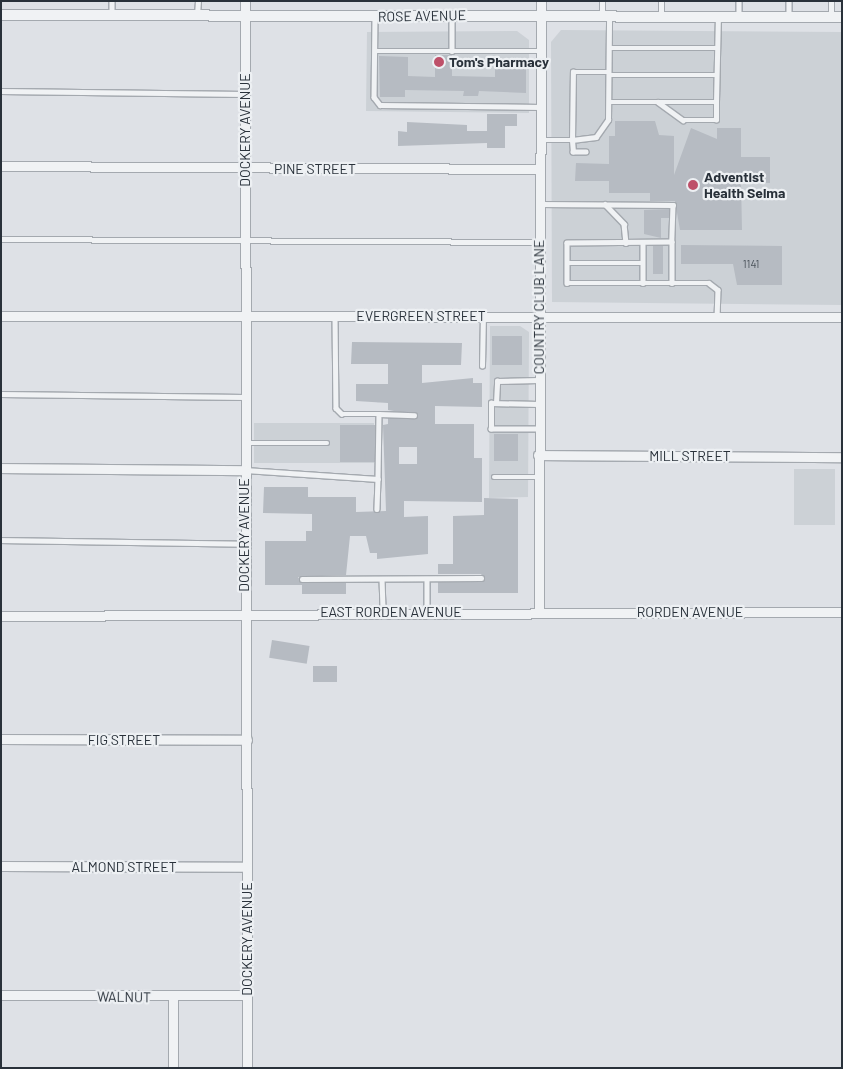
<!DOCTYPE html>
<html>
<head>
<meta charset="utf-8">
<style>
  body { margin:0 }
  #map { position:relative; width:843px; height:1069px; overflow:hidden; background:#dee1e6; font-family:Barlow,sans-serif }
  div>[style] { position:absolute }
  .built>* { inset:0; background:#ccd1d6; transform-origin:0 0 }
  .building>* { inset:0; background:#b6bbc2; transform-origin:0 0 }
  .roads { filter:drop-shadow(1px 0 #a4a9af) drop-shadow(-1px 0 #a4a9af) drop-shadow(0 1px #a4a9af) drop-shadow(0 -1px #a4a9af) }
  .service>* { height:4.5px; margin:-2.25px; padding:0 2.25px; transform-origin:2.25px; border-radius:2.25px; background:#f0f2f4 }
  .minor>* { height:9px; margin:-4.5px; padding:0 4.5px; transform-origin:4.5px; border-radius:4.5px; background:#f0f2f4 }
  .tertiary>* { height:10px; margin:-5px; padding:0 5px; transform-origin:5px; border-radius:5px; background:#f0f2f4 }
  .dots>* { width:14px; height:14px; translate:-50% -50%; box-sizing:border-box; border:2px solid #edf0f3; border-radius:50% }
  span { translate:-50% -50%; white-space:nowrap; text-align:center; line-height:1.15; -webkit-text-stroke:4.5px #edf0f3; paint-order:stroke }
  .number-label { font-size:11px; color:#4c545c }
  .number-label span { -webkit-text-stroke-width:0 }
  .street-label { font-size:14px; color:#29313a }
  .poi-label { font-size:14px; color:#29313a; font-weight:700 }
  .left { translate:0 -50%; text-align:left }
  .frame { position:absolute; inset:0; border:2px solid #29313a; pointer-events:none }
</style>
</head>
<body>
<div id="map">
  <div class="built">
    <i style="clip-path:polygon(561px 30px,842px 32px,842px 305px,552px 302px,551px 42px)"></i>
    <i style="clip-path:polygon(517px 31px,529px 40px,529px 113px,366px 111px,367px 32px)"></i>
    <i style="clip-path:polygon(490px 326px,520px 326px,529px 332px,528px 497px,489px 498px)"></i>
    <i style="left:254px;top:423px;width:120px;height:40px"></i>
    <i style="left:794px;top:469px;width:41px;height:56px"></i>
  </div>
  <div class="building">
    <i style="clip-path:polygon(435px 55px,452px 55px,452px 76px,495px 77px,495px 69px,526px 69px,526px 93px,479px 91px,478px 96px,463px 96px,464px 91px,405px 90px,405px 97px,380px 97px,379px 56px,408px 57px,408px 76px,435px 77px)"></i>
    <i style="clip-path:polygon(487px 114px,517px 114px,517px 126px,505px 126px,505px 148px,487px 148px,487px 143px,398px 146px,398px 131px,407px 132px,407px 122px,467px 125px,467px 131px,487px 131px)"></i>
    <i style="clip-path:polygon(615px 121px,655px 121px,659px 135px,674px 136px,674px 175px,691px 128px,717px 139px,717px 128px,741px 128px,741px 157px,770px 157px,770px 183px,741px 182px,742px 230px,680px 230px,675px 201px,650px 201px,650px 193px,609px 193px,609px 181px,575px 181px,576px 163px,609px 164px,609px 136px,615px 136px)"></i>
    <i style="clip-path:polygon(669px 209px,669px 218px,661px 218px,661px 238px,644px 234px,644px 210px)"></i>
    <i style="clip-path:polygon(681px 245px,782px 246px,782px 285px,737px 285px,733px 264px,681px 264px)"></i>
    <i style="left:653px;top:246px;width:10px;height:28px"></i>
    <i style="left:492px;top:336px;width:30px;height:29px"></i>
    <i style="clip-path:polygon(evenodd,352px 342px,462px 343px,461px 365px,422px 365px,422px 383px,473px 378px,473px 383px,482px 383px,482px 407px,435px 406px,435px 424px,474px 424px,474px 458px,482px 458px,482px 502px,404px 501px,404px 517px,428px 516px,428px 554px,377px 559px,377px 553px,370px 553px,366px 536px,350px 536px,346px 575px,298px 577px,302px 583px,346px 583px,346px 594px,302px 594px,302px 585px,265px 585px,265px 541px,306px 541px,306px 531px,312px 531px,312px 514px,263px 513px,264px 487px,308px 487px,308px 497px,356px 497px,356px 512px,386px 511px,383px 425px,388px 424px,388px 418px,414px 419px,418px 415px,388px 410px,388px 403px,356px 401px,356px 384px,388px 384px,388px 364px,351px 364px,352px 342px,399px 447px,417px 447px,417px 464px,399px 464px,399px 447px)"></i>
    <i style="left:340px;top:425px;width:35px;height:37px"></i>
    <i style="left:494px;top:434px;width:24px;height:27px"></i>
    <i style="clip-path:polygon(484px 498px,518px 499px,518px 593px,438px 593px,438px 582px,485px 580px,481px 574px,438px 574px,438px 564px,453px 564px,453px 516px,484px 515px)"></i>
    <i style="left:272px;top:640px;width:38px;height:18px;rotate:9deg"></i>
    <i style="left:313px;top:666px;width:24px;height:16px"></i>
  </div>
  <div class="roads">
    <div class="service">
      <i style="left:112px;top:1px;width:14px;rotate:90deg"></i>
      <i style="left:739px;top:1px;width:16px;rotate:90deg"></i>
      <i style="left:789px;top:1px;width:15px;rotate:90deg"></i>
      <i style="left:197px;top:15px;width:14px;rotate:-86deg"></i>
      <i style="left:452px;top:16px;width:35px;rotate:90deg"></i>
      <i style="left:452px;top:51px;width:88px"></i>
      <i style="left:602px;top:16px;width:15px;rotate:-90deg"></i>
      <i style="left:661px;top:16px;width:15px;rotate:-90deg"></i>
      <i style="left:375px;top:17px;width:80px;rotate:90.7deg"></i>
      <i style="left:374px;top:97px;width:10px;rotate:53deg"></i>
      <i style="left:380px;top:105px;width:160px;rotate:0.7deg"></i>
      <i style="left:831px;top:17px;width:16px;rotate:-90deg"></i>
      <i style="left:609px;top:48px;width:108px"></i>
      <i style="left:375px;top:51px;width:77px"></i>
      <i style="left:609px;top:75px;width:107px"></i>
      <i style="left:1px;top:91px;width:244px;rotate:0.7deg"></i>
      <i style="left:609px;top:102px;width:107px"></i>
      <i style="left:716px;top:102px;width:85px;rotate:-88.7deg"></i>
      <i style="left:658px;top:102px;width:31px;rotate:36deg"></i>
      <i style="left:683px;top:120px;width:33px"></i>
      <i style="left:716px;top:120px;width:18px;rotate:-90deg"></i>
      <i style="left:541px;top:140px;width:31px"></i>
      <i style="left:572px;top:140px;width:68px;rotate:-89.2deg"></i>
      <i style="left:573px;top:72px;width:36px"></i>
      <i style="left:586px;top:152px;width:13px;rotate:180deg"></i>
      <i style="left:573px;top:152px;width:12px;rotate:-95deg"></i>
      <i style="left:572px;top:140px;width:24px;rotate:-7deg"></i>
      <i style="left:596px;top:137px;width:21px;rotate:-55deg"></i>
      <i style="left:608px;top:120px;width:103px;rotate:-89.4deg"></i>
      <i style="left:541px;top:204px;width:132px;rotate:0.4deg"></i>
      <i style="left:673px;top:205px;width:37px;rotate:92deg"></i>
      <i style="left:672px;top:242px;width:105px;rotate:179.5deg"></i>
      <i style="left:567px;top:243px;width:40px;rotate:90deg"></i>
      <i style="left:567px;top:283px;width:142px"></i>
      <i style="left:709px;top:283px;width:11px;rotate:38deg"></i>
      <i style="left:718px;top:290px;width:25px;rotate:92deg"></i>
      <i style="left:605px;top:204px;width:28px;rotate:46deg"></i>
      <i style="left:624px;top:224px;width:19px;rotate:84deg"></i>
      <i style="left:1px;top:239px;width:538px;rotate:0.32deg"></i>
      <i style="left:672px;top:242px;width:41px;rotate:90deg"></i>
      <i style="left:643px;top:243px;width:40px;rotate:90deg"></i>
      <i style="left:567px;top:263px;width:76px"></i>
      <i style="left:335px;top:317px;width:91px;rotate:89.4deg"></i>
      <i style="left:336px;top:408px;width:8px;rotate:45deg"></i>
      <i style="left:342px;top:414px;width:37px"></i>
      <i style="left:379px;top:414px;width:65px;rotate:90.9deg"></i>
      <i style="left:482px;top:366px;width:50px;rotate:-88.9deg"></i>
      <i style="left:1px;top:394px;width:243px;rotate:0.7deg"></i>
      <i style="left:496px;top:403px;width:22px;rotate:-87deg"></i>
      <i style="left:497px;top:381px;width:41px;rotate:-1.4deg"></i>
      <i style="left:379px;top:414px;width:35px;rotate:2deg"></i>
      <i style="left:538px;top:429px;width:47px;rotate:180deg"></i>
      <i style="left:491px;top:429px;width:26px;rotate:-90deg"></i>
      <i style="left:491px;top:403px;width:48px;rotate:1.2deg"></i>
      <i style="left:246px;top:443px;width:81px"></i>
      <i style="left:245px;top:470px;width:133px;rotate:3.9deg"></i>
      <i style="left:378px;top:479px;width:30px;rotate:92deg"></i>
      <i style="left:494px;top:477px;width:45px"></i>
      <i style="left:1px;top:540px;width:242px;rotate:0.9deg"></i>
      <i style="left:302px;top:579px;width:179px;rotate:-0.3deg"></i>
      <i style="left:382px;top:579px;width:33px;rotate:88deg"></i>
      <i style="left:427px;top:579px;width:32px;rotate:90deg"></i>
    </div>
    <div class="minor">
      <i style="left:245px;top:1px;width:1067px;rotate:89.89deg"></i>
      <i style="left:1px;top:166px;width:539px;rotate:0.32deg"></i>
      <i style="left:1px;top:316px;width:841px;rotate:0.07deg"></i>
      <i style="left:538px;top:455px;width:304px;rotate:0.4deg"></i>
      <i style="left:1px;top:468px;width:243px;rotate:0.5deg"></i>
      <i style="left:539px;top:612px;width:611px;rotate:-89.81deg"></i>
      <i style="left:1px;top:616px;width:841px;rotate:-0.27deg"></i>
      <i style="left:1px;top:739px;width:246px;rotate:0.2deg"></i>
      <i style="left:1px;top:866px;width:245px;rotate:0.2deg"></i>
      <i style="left:1px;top:995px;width:246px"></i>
      <i style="left:173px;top:998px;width:70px;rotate:90deg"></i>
    </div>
    <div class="tertiary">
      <i style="left:1px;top:15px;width:841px;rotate:0.14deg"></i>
    </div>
  </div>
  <div class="dots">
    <i style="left:439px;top:62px;background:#be5069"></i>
    <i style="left:693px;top:185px;background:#be5069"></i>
  </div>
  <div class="number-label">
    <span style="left:751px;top:264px">1141</span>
  </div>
  <div class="street-label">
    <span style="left:422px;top:16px;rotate:-1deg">ROSE AVENUE</span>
    <span style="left:245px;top:130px;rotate:-90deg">DOCKERY AVENUE</span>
    <span style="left:315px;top:169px">PINE STREET</span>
    <span style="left:539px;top:307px;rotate:-90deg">COUNTRY CLUB LANE</span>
    <span style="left:421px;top:316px">EVERGREEN STREET</span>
    <span style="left:690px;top:456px">MILL STREET</span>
    <span style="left:244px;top:535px;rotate:-90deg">DOCKERY AVENUE</span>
    <span style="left:391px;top:612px">EAST RORDEN AVENUE</span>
    <span style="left:690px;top:612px">RORDEN AVENUE</span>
    <span style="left:124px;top:740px">FIG STREET</span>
    <span style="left:124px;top:867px">ALMOND STREET</span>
    <span style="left:247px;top:939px;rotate:-90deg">DOCKERY AVENUE</span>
    <span style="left:124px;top:997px;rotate:1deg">WALNUT</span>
  </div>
  <div class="poi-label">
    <span class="left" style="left:449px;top:62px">Tom's Pharmacy</span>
    <span class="left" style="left:704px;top:185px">Adventist<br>Health Selma</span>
  </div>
  <div class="frame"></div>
</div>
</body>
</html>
